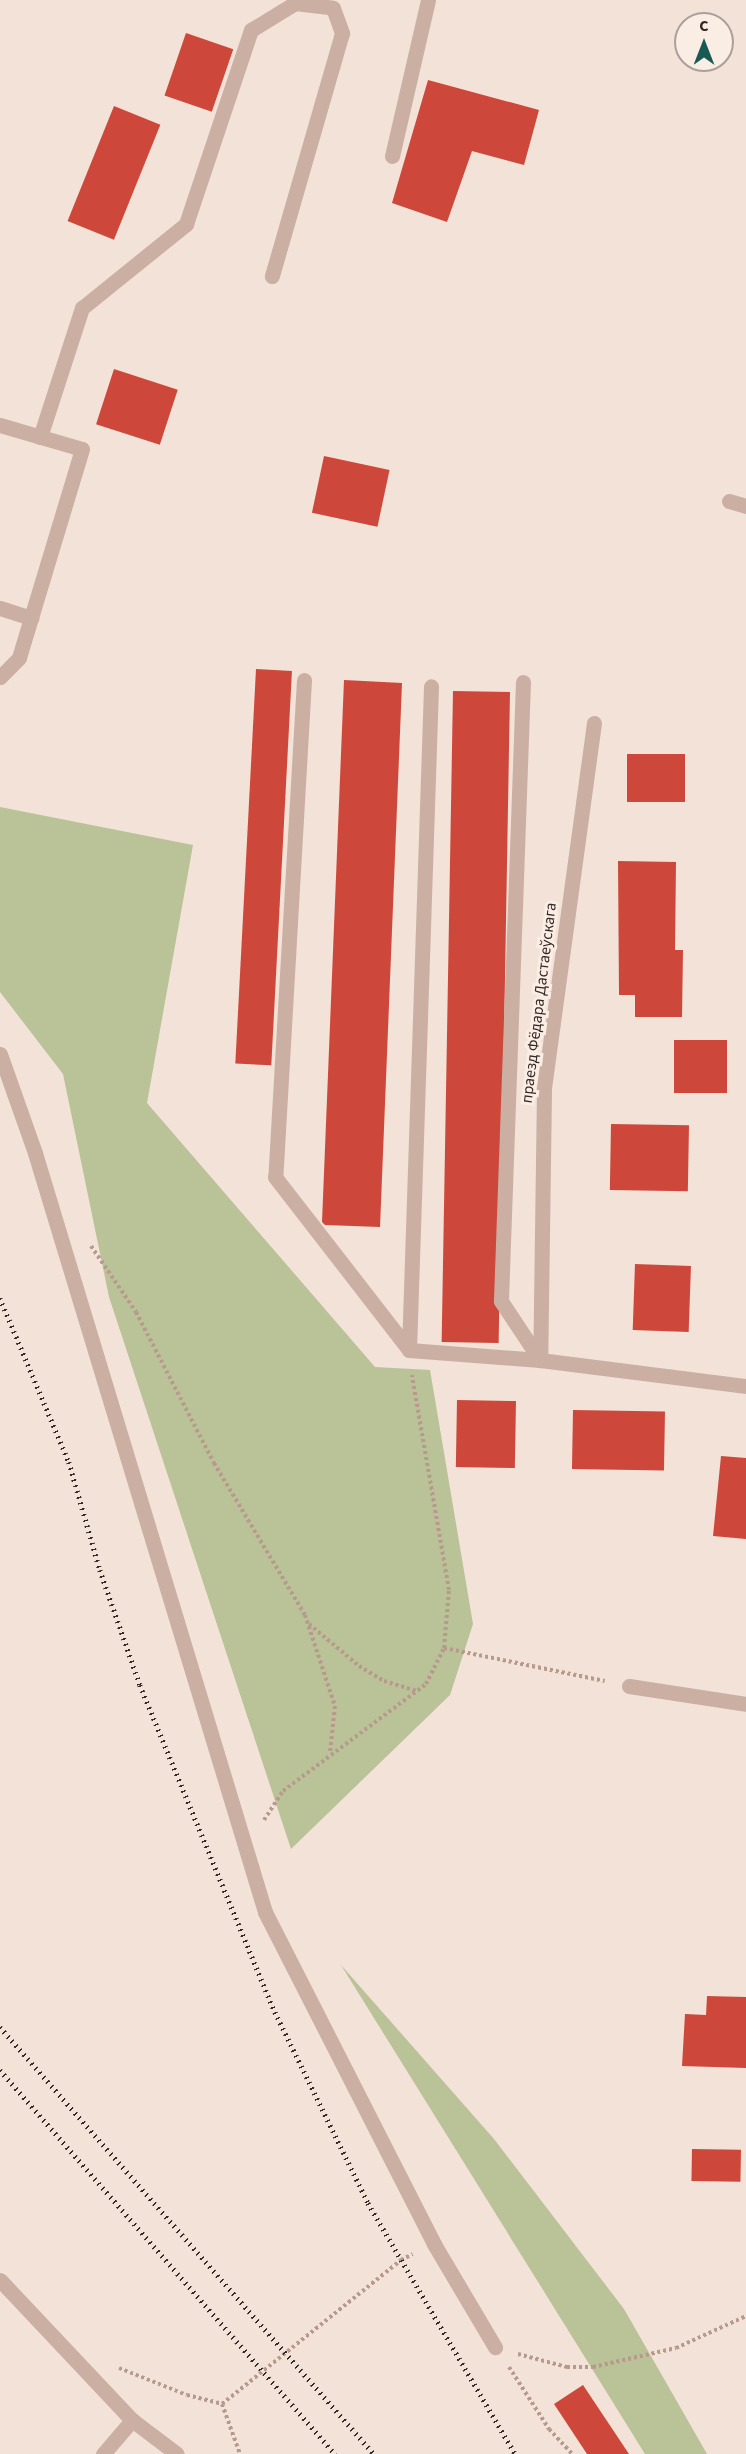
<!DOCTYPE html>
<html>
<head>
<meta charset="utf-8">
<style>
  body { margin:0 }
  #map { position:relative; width:746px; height:2454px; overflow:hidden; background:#f2e2d8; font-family:"Source Sans 3",sans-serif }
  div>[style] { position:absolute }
  .green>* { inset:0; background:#bac297 }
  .building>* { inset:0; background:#cd483b; transform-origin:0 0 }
  .path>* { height:4px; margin-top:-2px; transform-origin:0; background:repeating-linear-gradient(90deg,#b7998d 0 3px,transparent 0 6px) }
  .lane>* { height:15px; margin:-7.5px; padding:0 7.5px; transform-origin:7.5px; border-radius:7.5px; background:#cbafa3 }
  .street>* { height:15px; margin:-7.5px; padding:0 7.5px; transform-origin:7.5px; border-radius:7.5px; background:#cbafa3 }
  .rail>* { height:4.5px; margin-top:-2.25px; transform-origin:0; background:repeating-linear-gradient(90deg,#362826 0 1.5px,transparent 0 6px) }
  span { translate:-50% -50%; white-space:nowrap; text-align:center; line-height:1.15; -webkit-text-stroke:6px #faede4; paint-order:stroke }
  .street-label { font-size:16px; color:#362826 }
  .north { position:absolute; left:674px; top:12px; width:60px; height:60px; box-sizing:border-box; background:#faede4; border:2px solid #ac9e98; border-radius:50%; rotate:0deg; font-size:16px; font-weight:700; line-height:24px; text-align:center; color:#362826 }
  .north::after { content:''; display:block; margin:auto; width:21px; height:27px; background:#195954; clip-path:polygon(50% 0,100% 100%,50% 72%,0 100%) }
</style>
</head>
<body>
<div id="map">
  <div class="green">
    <i style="clip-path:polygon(0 807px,193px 845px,147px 1103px,375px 1367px,430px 1370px,473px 1624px,450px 1695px,291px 1849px,109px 1297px,63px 1074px,0 992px)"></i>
    <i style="clip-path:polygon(341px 1965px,494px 2139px,624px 2309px,707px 2454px,645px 2454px)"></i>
  </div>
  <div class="building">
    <i style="left:186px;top:33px;width:50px;height:66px;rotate:19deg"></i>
    <i style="clip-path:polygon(428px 80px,539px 110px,524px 165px,472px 151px,447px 222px,392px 203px)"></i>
    <i style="left:114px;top:106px;width:50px;height:124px;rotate:22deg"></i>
    <i style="left:114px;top:369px;width:67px;height:58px;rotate:18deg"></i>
    <i style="left:324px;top:456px;width:67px;height:58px;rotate:12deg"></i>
    <i style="left:256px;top:669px;width:36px;height:395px;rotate:3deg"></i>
    <i style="clip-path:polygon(344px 680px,402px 683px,380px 1227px,325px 1225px,322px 1222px)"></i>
    <i style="left:453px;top:691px;width:57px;height:651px;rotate:1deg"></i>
    <i style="left:627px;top:754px;width:58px;height:48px"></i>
    <i style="clip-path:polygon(618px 861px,676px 862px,675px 950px,683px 950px,682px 1017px,635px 1017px,635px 995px,619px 995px)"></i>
    <i style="left:674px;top:1040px;width:53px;height:53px"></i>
    <i style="left:611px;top:1124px;width:78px;height:66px;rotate:1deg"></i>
    <i style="left:635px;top:1264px;width:56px;height:66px;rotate:2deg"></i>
    <i style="left:457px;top:1400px;width:59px;height:67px;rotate:1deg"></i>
    <i style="left:573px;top:1410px;width:92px;height:59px;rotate:1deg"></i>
    <i style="clip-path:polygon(721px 1456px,746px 1458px,746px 1539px,713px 1536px)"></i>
    <i style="clip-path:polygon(707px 1996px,746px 1997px,746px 2068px,682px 2066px,685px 2014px,706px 2015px)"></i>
    <i style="left:692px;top:2149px;width:49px;height:32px;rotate:1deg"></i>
    <i style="clip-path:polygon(583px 2385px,629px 2454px,587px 2454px,554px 2404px)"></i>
  </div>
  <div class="path">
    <i style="left:91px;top:1246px;width:80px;rotate:55.7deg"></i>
    <i style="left:136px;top:1312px;width:170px;rotate:62.7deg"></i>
    <i style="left:214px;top:1463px;width:177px;rotate:59.1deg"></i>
    <i style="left:305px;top:1615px;width:96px;rotate:71.8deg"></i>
    <i style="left:335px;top:1706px;width:46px;rotate:96.2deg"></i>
    <i style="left:309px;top:1624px;width:65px;rotate:40deg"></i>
    <i style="left:359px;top:1666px;width:29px;rotate:31deg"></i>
    <i style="left:384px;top:1681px;width:34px;rotate:17deg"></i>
    <i style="left:444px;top:1648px;width:164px;rotate:11.6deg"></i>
    <i style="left:264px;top:1820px;width:35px;rotate:-57deg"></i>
    <i style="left:283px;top:1791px;width:179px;rotate:-36.8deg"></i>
    <i style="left:426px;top:1684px;width:40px;rotate:-63.4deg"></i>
    <i style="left:444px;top:1648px;width:58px;rotate:-85.1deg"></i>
    <i style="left:449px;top:1590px;width:218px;rotate:-99.8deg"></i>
    <i style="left:518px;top:2354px;width:51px;rotate:14.9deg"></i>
    <i style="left:567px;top:2367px;width:26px"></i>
    <i style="left:593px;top:2367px;width:85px;rotate:-12.9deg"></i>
    <i style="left:676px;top:2348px;width:77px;rotate:-24.6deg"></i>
    <i style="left:509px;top:2367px;width:74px;rotate:57.2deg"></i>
    <i style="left:549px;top:2429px;width:34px;rotate:47deg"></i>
    <i style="left:119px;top:2368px;width:73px;rotate:21.7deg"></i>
    <i style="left:187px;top:2395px;width:36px;rotate:14deg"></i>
    <i style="left:222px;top:2404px;width:230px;rotate:-38.8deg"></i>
    <i style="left:401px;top:2260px;width:13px;rotate:-27deg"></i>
    <i style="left:222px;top:2404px;width:53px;rotate:70.2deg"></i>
  </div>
  <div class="lane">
    <i style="left:392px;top:156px;width:160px;rotate:-77deg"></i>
    <i style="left:0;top:425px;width:85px;rotate:16.3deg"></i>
    <i style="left:82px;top:449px;width:218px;rotate:106.8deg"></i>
    <i style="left:19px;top:658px;width:27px;rotate:135deg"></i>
    <i style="left:40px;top:437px;width:136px;rotate:-72deg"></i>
    <i style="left:82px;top:308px;width:134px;rotate:-38.9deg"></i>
    <i style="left:186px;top:224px;width:205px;rotate:-71.5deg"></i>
    <i style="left:251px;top:30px;width:52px;rotate:-31.5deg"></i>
    <i style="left:295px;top:3px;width:38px;rotate:7deg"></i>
    <i style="left:333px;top:8px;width:27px;rotate:70deg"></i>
    <i style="left:342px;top:33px;width:253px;rotate:106.1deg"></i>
    <i style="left:729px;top:501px;width:18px;rotate:16deg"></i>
    <i style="left:0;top:608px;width:33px;rotate:18deg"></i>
    <i style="left:304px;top:680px;width:498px;rotate:93.3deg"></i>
    <i style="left:275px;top:1177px;width:219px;rotate:52.2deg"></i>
    <i style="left:409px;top:1350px;width:131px;rotate:4.4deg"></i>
    <i style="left:523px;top:682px;width:619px;rotate:92.04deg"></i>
    <i style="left:501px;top:1301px;width:71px;rotate:56.5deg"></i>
    <i style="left:0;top:1054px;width:105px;rotate:70.5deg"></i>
    <i style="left:35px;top:1153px;width:793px;rotate:73.14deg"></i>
    <i style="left:265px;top:1912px;width:373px;rotate:63deg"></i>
    <i style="left:434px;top:2244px;width:120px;rotate:59.4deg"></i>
    <i style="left:409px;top:1350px;width:664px;rotate:-88.1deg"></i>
  </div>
  <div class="street">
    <i style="left:594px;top:723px;width:370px;rotate:97.8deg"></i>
    <i style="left:544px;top:1090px;width:270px;rotate:90.8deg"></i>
    <i style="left:540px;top:1360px;width:208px;rotate:7.2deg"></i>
    <i style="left:629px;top:1686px;width:118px;rotate:8.7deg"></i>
    <i style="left:0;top:2280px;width:192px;rotate:46.7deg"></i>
    <i style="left:132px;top:2420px;width:56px;rotate:37.1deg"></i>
    <i style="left:103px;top:2454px;width:45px;rotate:-49.5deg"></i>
  </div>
  <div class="rail">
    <i style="left:0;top:1298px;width:178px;rotate:67.2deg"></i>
    <i style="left:69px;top:1462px;width:112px;rotate:74deg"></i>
    <i style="left:100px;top:1570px;width:122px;rotate:70.8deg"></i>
    <i style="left:140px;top:1685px;width:354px;rotate:67.6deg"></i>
    <i style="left:275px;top:2012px;width:212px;rotate:64deg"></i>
    <i style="left:368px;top:2203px;width:291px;rotate:59.6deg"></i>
    <i style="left:0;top:2027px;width:568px;rotate:48.79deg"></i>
    <i style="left:0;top:2070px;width:510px;rotate:48.9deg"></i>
  </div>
  <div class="street-label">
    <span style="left:539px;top:1003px;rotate:-83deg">праезд Фёдара Дастаеўскага</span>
  </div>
  <div class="north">С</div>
</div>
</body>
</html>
